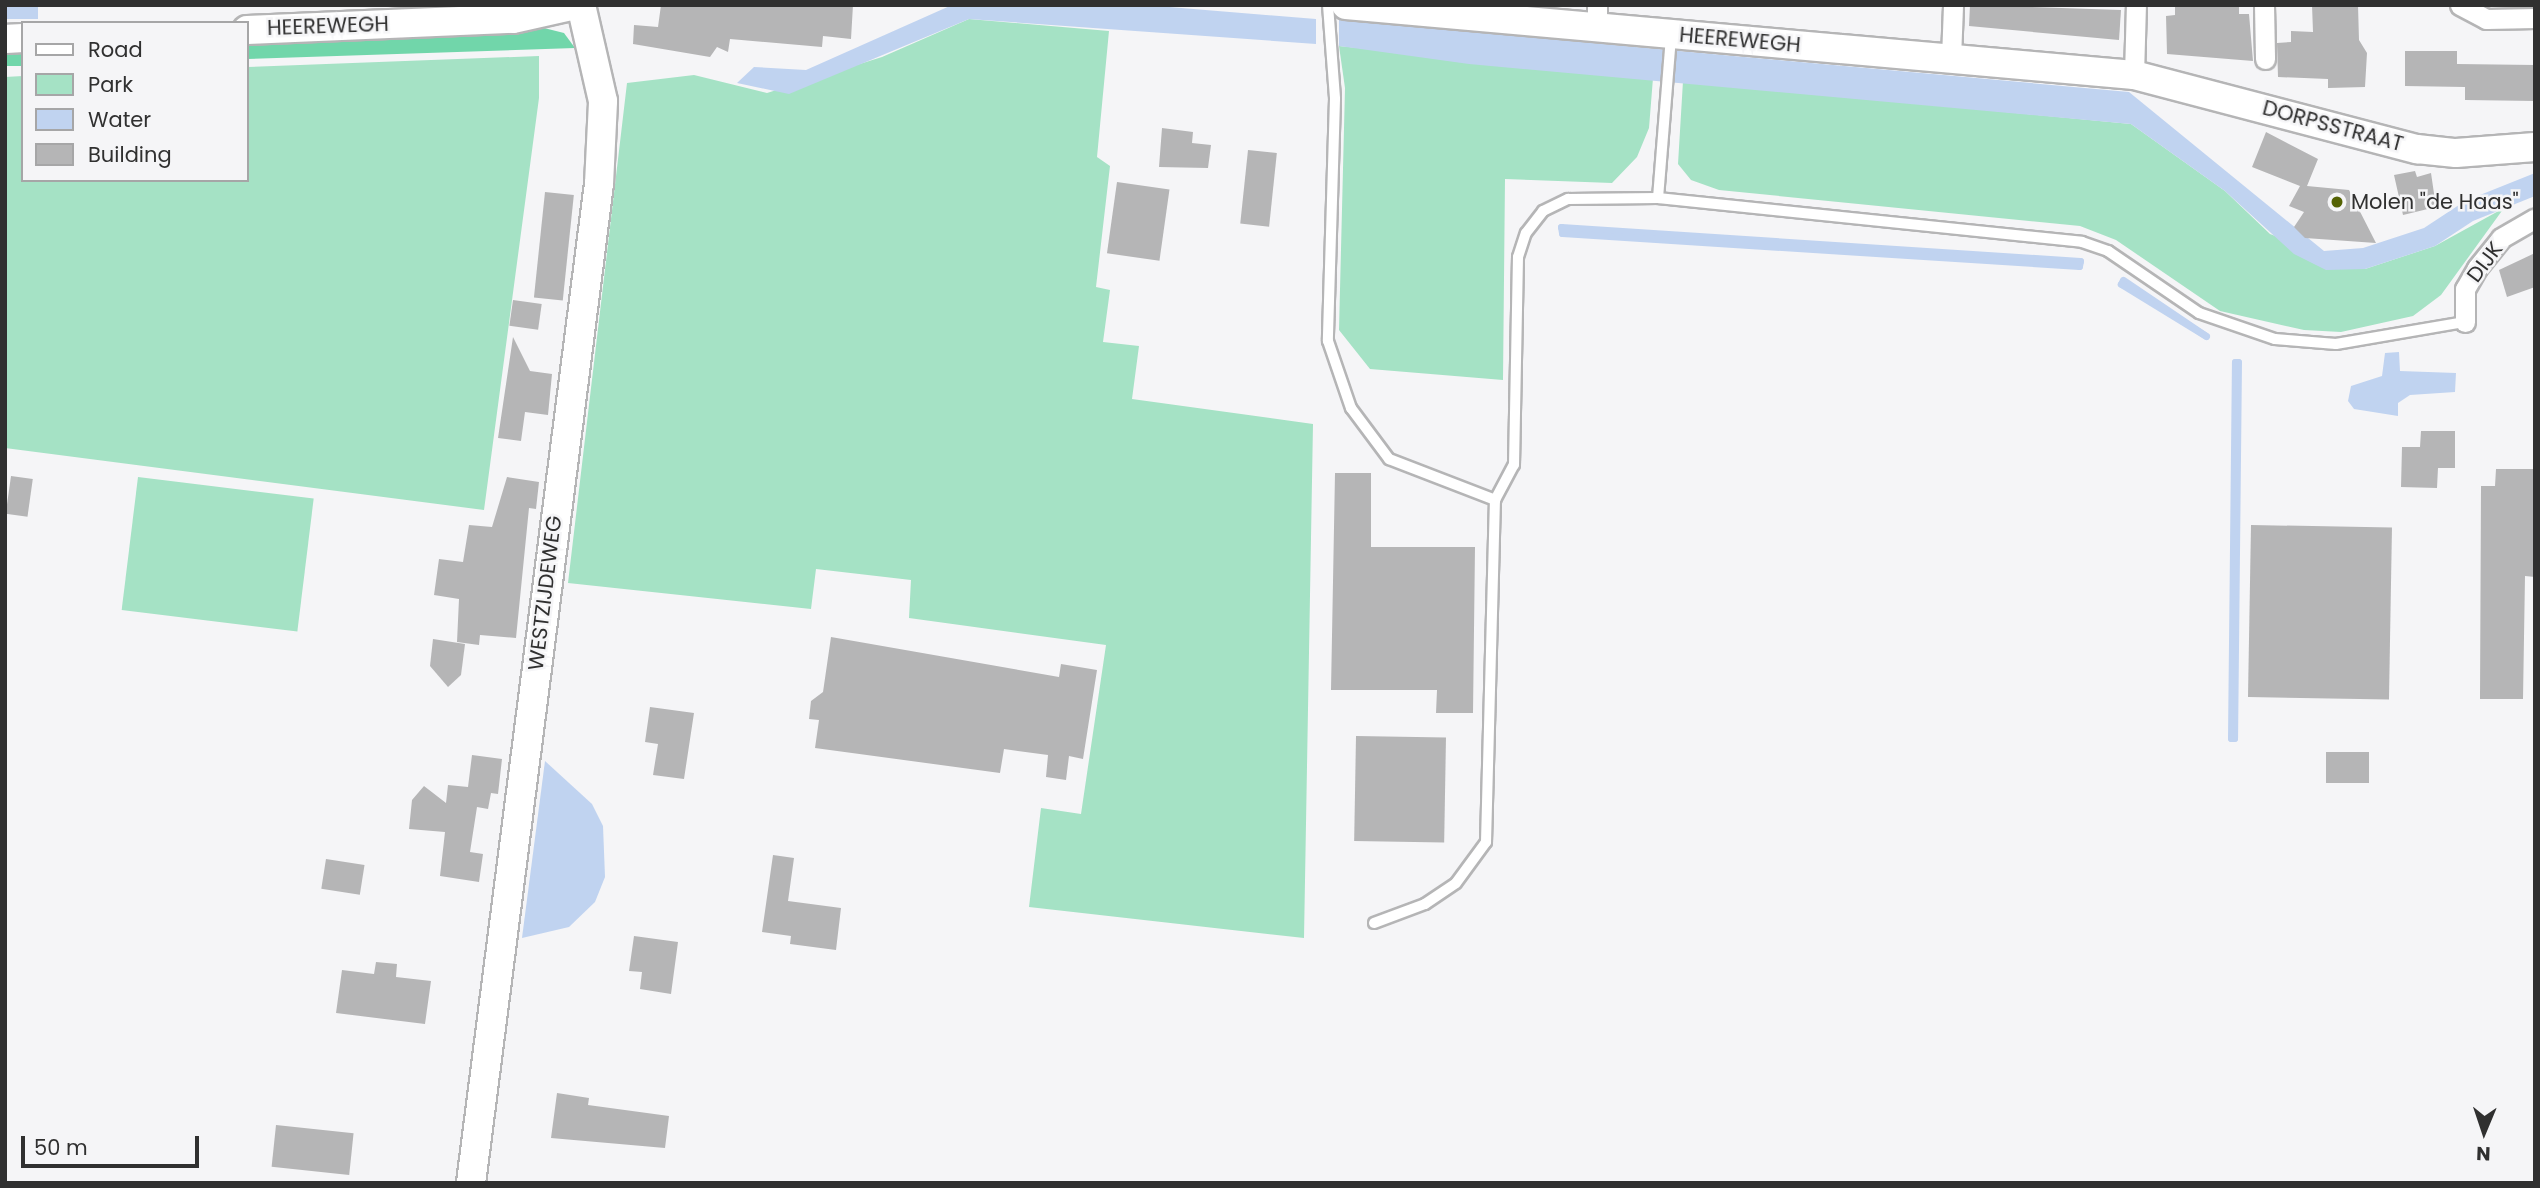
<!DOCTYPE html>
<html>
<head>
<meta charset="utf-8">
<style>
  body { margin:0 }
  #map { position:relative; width:2540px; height:1188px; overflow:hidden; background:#f5f5f7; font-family:Poppins,sans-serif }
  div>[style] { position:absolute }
  .green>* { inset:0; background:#a5e2c5; transform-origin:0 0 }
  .forest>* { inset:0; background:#71d6aa; transform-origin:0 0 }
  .water>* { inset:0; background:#c0d3f0; transform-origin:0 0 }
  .stream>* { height:7px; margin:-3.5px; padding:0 3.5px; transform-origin:3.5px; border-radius:3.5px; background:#c0d3f0 }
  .building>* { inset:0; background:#b5b5b6; transform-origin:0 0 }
  .roads { filter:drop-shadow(2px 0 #b5b5b6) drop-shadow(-2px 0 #b5b5b6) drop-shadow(0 2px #b5b5b6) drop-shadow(0 -2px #b5b5b6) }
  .lane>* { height:10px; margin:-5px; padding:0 5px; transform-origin:5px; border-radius:5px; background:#fff }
  .street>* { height:19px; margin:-9.5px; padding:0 9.5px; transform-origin:9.5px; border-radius:9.5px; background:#fff }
  .secondary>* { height:28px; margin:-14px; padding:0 14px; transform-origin:14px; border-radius:14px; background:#fff }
  .dots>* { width:19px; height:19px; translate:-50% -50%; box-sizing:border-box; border:4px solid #f5f5f7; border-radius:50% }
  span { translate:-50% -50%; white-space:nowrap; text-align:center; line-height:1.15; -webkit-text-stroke:5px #f5f5f7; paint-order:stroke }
  .street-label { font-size:21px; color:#303030 }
  .poi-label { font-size:21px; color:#303030 }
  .left { translate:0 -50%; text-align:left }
  .frame { position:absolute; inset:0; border:7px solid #303030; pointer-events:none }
  .legend { position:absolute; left:21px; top:21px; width:228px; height:161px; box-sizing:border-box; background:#f5f5f7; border:2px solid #a6a6a7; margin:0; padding:9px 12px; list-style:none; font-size:21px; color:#303030 }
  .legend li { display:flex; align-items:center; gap:14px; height:35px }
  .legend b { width:35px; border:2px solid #a6a6a7 }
  .north { position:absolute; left:2449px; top:1097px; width:70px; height:70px; -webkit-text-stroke:5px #f5f5f7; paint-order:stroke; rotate:182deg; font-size:19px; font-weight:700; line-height:28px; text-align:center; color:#303030 }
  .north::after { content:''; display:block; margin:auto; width:24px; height:32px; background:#303030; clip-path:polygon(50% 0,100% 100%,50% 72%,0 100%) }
  .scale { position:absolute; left:21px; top:1136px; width:178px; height:32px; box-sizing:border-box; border:4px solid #303030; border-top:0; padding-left:9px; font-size:21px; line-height:24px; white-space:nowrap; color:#303030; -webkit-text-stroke:5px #f5f5f7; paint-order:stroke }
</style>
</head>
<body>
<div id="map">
  <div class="green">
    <i style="clip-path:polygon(969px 19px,1109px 31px,1097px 157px,1110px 166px,1096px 287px,1110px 290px,1103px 342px,1139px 346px,1132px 399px,1313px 424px,1304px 938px,1029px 907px,1041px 808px,1081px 814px,1106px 645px,909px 618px,911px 580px,816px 569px,811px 609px,568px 583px,627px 83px,694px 75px,767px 93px,882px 57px)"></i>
    <i style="clip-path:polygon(1339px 46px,1653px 78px,1649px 128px,1637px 157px,1612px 183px,1505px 179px,1503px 380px,1370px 369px,1339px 330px,1345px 88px)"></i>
    <i style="clip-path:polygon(539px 56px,539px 98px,484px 510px,5px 448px,5px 77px,23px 76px,23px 180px,247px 180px,247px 67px)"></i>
    <i style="clip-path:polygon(1683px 81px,2131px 124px,2225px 191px,2270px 234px,2365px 269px,2435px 246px,2504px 208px,2441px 295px,2413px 316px,2341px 332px,2304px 330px,2220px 311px,2116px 240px,2080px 226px,1719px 190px,1691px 180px,1678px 164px)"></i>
    <i style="left:138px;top:477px;width:177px;height:134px;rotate:7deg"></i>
  </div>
  <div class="forest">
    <i style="clip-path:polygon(544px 28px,564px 33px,575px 48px,247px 59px,247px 42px)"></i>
    <i style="left:23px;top:50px;width:16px;height:18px;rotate:90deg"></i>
  </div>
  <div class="water">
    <i style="left:5px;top:5px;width:33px;height:14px"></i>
    <i style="clip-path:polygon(952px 5px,1145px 5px,1316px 19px,1316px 44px,969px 19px,789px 94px,737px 83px,754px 67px,806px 70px)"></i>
    <i style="clip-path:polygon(1339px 20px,2129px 92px,2324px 251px,2363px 248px,2424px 228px,2465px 201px,2535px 173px,2535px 196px,2473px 221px,2435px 246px,2365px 269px,2326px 270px,2294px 254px,2225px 191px,2131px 124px,1469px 64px,1339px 46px)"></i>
    <i style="clip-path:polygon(2399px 352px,2400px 371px,2456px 373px,2455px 392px,2410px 395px,2398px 403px,2398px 416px,2354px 409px,2348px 401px,2351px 386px,2382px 376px,2385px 353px)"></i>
    <i style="clip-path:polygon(545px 761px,592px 804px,603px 826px,605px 877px,595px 902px,569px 927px,522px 938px)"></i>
  </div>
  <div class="stream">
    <i style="left:1561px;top:227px;width:520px;rotate:3.75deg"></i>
    <i style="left:2080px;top:261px;width:5px;rotate:101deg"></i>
    <i style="left:2079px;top:266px;width:518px;rotate:-176.35deg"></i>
    <i style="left:1562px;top:233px;width:6px;rotate:-99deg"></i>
    <i style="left:2123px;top:280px;width:100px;rotate:34deg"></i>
    <i style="left:2206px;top:336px;width:100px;rotate:-148.5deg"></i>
    <i style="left:2121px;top:284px;width:4px;rotate:-63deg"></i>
    <i style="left:2235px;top:362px;width:3px"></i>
    <i style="left:2238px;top:362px;width:376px;rotate:90.6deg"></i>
    <i style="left:2234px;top:738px;width:3px;rotate:180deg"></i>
    <i style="left:2231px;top:738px;width:376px;rotate:-89.4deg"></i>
  </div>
  <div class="building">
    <i style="clip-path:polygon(661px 5px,853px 5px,851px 39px,823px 36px,822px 47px,730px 39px,728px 52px,717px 47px,710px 57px,633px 44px,634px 25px,658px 27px)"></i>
    <i style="clip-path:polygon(1970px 5px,2121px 10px,2119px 40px,1969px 26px)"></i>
    <i style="clip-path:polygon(2175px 5px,2239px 5px,2239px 14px,2249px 14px,2253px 61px,2167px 54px,2166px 16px,2175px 15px)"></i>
    <i style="clip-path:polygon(2312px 5px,2358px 5px,2359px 40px,2367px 53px,2365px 87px,2328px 88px,2328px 79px,2278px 77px,2277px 43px,2291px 42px,2291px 31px,2313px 32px)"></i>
    <i style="clip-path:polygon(2405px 51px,2457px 51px,2457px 64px,2535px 65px,2535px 101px,2465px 100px,2465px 87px,2405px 86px)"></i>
    <i style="clip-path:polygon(1162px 128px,1193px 132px,1192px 143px,1211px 145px,1208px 168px,1159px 167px)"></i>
    <i style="clip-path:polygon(2266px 132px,2318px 159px,2307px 186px,2349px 190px,2376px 243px,2305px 238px,2294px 227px,2304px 212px,2289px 206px,2300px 186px,2252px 167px)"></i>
    <i style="left:1248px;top:150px;width:29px;height:74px;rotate:6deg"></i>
    <i style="clip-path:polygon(2415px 171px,2417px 177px,2431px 173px,2436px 207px,2403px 215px,2394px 175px)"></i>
    <i style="left:1117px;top:182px;width:53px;height:72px;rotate:8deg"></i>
    <i style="left:545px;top:192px;width:29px;height:106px;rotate:6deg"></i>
    <i style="clip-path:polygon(2535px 253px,2535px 287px,2507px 297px,2499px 270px)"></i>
    <i style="left:513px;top:300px;width:29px;height:26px;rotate:8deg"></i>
    <i style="clip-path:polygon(513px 337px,530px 371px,552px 374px,548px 415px,525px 412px,521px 441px,498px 438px)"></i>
    <i style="clip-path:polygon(2421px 431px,2455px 431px,2455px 468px,2438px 468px,2437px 488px,2401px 487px,2402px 447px,2420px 447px)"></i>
    <i style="clip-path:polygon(2496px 469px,2535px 469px,2535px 577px,2525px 576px,2523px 699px,2480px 699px,2481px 486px,2495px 486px)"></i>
    <i style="clip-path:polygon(1335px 473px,1371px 473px,1371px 547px,1475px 547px,1473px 713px,1436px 713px,1437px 690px,1331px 690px)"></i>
    <i style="left:11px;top:476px;width:22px;height:38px;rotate:8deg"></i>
    <i style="clip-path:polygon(507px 477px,539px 482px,536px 509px,529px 508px,516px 638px,480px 635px,479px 645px,457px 642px,459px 599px,434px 595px,439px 559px,463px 562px,469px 525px,492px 527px)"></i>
    <i style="left:2251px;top:525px;width:141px;height:172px;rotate:1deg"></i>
    <i style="clip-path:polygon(831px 637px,1059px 677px,1061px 664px,1097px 670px,1083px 759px,1069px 756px,1066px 780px,1046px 777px,1048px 755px,1004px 749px,1000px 773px,815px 748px,819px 720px,809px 719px,811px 701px,823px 692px)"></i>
    <i style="clip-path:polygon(433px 639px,465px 644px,461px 675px,448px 687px,430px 666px)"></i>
    <i style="clip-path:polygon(650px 707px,694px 713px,684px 779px,653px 775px,658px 744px,645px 742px)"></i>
    <i style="left:1356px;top:736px;width:90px;height:105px;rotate:1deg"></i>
    <i style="left:2326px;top:752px;width:43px;height:31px"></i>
    <i style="clip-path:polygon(472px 755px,502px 759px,498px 794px,491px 793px,488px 809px,477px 807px,470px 852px,483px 854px,479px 882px,440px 876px,445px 832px,409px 829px,412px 800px,424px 786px,446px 803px,448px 785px,468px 787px)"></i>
    <i style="clip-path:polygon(773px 855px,794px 858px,788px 901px,841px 908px,836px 950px,790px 944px,791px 936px,762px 932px)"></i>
    <i style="left:326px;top:859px;width:39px;height:30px;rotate:9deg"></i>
    <i style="clip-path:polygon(634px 936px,678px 942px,671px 994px,640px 989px,642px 972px,629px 971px)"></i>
    <i style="clip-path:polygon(376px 962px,397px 964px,396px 977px,431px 981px,425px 1024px,336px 1013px,342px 970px,374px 974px)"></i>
    <i style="clip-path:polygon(557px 1093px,589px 1098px,588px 1105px,669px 1116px,665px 1148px,551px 1138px)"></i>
    <i style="left:276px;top:1125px;width:78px;height:42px;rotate:6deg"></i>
  </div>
  <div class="roads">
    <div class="lane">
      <i style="left:1328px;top:5px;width:94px;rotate:85.7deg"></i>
      <i style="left:1335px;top:99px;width:242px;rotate:91.7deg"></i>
      <i style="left:1328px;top:341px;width:71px;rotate:71.1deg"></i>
      <i style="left:1351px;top:408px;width:64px;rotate:53.3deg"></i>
      <i style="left:1389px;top:459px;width:114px;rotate:21.1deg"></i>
      <i style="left:1658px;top:198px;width:161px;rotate:-85.4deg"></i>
      <i style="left:1374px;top:923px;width:54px;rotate:-20.4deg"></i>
      <i style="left:1425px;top:904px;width:37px;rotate:-34deg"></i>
      <i style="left:1456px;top:883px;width:51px;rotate:-53.8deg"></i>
      <i style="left:1486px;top:842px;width:342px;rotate:-88.5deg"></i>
      <i style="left:1495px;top:500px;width:40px;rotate:-62deg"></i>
      <i style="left:1514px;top:465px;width:208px;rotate:-88.9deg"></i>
      <i style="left:1518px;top:257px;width:25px;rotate:-72deg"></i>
      <i style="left:1526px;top:233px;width:28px;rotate:-52deg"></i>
      <i style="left:1543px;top:211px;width:28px;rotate:-26deg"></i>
      <i style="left:1568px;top:199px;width:90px;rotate:-0.6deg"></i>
      <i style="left:1658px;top:198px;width:426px;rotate:5.9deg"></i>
      <i style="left:2082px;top:242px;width:28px;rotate:19deg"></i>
      <i style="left:2108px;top:251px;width:110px;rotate:34.3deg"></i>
      <i style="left:2199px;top:313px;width:80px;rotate:18.9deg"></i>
      <i style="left:2275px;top:339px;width:61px;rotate:4.7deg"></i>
      <i style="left:2336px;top:344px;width:131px;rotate:-9.7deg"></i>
    </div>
    <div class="street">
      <i style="left:2264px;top:5px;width:54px;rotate:88.9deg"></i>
      <i style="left:2460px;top:5px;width:30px;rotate:28deg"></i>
      <i style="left:2486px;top:19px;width:49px;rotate:-1.2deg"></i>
      <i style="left:1597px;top:27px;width:22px;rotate:-90deg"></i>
      <i style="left:1951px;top:58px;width:53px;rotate:-87.8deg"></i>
      <i style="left:2134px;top:75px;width:70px;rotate:-88.4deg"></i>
      <i style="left:2465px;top:322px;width:33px;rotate:-90deg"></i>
      <i style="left:2465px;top:289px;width:24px;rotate:-60deg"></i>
      <i style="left:2477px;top:268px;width:38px;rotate:-51deg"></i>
      <i style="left:2501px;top:238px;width:39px;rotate:-30deg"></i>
    </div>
    <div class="secondary">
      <i style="left:1346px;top:5px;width:791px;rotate:5.08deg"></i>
      <i style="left:2134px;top:75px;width:293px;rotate:14.7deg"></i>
      <i style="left:2417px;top:149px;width:39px;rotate:6deg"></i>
      <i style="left:2456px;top:153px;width:79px;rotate:-4.3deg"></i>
      <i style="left:247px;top:30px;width:266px;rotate:-2.4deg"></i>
      <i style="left:513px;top:19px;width:65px;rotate:-12.5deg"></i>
      <i style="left:5px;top:39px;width:18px;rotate:-3deg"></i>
      <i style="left:471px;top:1183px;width:1007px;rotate:-82.7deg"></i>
      <i style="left:599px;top:184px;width:83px;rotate:-87.2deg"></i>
      <i style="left:603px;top:101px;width:98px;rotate:-102.9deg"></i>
    </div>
  </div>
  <div class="dots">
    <i style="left:2337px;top:202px;background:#546204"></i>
  </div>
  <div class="street-label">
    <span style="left:328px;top:26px;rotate:-2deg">HEEREWEGH</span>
    <span style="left:1740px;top:40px;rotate:5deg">HEEREWEGH</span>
    <span style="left:2333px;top:126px;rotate:15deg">DORPSSTRAAT</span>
    <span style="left:2485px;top:262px;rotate:-53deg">DIJK</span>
    <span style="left:545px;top:593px;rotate:-83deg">WESTZIJDEWEG</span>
  </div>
  <div class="poi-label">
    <span class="left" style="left:2351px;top:202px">Molen "de Haas"</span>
  </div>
  <div class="frame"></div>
  <ul class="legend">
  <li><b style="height:9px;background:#fff"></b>Road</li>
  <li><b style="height:19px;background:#a5e2c5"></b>Park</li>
  <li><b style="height:19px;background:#c0d3f0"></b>Water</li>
  <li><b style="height:19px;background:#b5b5b6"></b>Building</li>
  </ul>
  <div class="north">N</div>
  <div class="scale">50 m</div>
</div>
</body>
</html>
